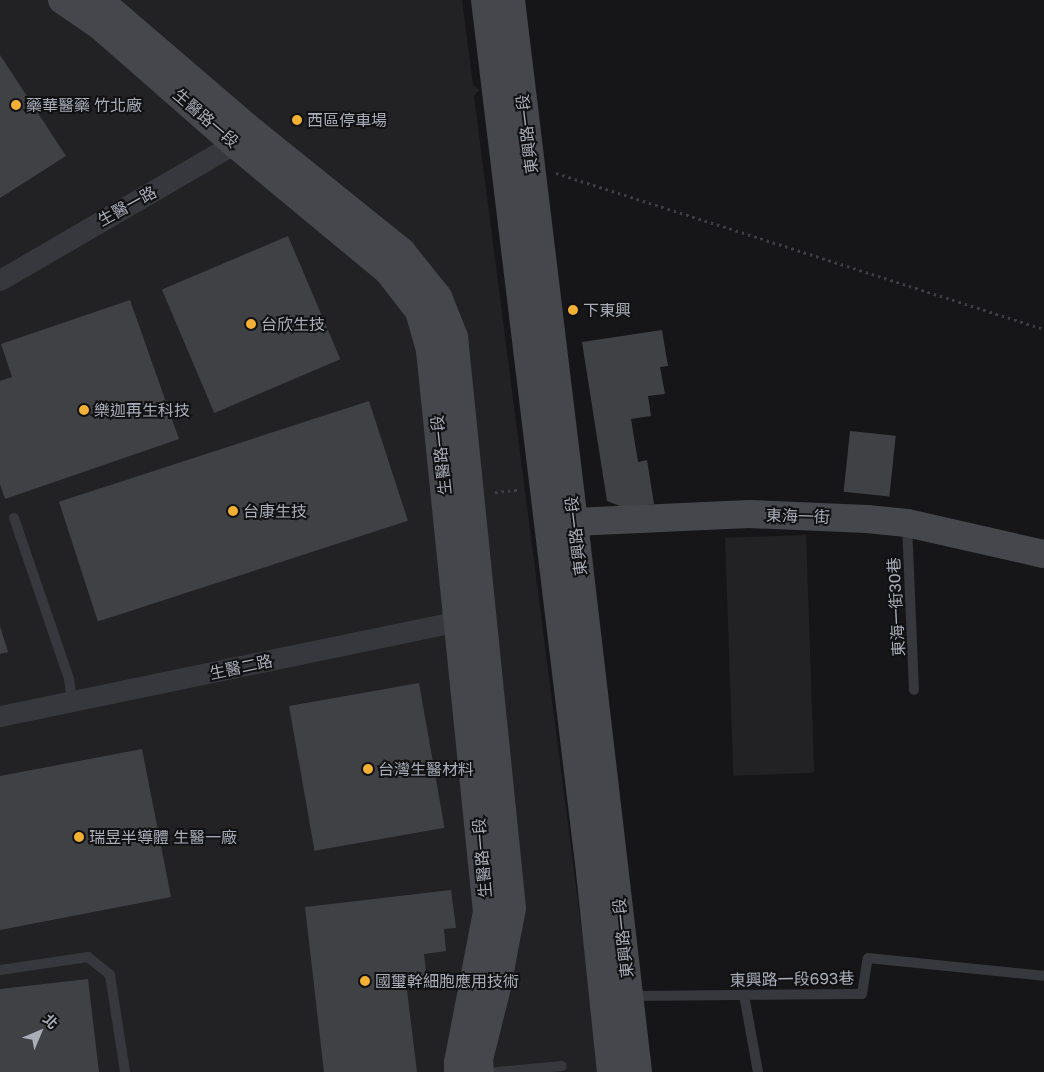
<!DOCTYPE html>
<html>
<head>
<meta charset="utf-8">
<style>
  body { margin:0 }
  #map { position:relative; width:1044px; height:1072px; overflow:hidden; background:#161618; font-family:"Golos Text","Noto Sans TC",sans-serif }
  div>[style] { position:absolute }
  .built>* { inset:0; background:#222225; transform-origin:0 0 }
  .building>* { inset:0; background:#404145; transform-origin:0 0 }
  .path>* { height:3px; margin-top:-1.5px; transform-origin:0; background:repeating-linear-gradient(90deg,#3d3f44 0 2.5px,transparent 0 6.5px) }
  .lane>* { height:10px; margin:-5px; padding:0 5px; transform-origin:5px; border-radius:5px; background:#37383d }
  .street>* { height:21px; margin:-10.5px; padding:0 10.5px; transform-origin:10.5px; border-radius:10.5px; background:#37383d }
  .secondary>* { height:28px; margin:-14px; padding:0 14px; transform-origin:14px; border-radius:14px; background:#45474d }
  .dots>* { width:14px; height:14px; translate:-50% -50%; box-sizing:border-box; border:2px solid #111113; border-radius:50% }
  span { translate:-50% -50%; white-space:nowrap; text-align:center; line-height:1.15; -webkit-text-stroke:4px #111113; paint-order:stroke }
  .poi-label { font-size:16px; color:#a8adb8 }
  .left { translate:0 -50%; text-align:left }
  .street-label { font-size:16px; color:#a8adb8 }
  .north { position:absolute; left:15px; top:1007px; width:50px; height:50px; -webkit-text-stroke:4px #111113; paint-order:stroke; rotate:45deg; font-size:14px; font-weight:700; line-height:20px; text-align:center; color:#a8adb8 }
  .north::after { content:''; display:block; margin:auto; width:18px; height:22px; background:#a8adb8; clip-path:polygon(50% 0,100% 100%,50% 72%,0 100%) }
</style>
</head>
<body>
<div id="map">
  <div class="built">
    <i style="clip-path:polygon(0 0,462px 0,473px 85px,479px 90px,474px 96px,600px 1072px,0 1072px)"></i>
    <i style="left:806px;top:535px;width:238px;height:81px;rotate:88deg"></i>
  </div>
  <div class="building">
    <i style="clip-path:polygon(0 55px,66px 156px,0 198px)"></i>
    <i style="left:288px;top:236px;width:134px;height:137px;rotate:67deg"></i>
    <i style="clip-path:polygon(130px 300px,179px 439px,5px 499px,0 484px,0 381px,12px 377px,1px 344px)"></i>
    <i style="clip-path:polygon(662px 330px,668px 366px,660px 367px,665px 394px,648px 396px,651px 416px,631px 419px,638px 462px,647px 460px,654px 504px,625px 508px,607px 501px,582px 342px)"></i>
    <i style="left:369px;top:401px;width:126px;height:326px;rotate:72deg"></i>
    <i style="left:850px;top:431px;width:46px;height:61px;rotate:6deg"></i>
    <i style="clip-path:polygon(0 626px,8px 652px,0 654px)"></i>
    <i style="left:419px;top:683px;width:147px;height:132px;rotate:80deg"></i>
    <i style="clip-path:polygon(142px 749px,171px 897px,0 930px,0 776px)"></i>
    <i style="clip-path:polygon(451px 890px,456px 928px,444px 929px,446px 951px,424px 954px,427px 980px,406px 982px,417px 1072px,324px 1072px,305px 907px)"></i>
    <i style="clip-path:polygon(88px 979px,99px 1072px,0 1072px,0 989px)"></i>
  </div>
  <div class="path">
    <i style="left:556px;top:173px;width:512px;rotate:17.73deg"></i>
    <i style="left:495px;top:492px;width:25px;rotate:-5deg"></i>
  </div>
  <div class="lane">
    <i style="left:14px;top:518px;width:170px;rotate:71.1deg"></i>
    <i style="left:69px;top:679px;width:22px;rotate:82deg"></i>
    <i style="left:907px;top:524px;width:166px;rotate:87.6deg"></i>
    <i style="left:0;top:970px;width:89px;rotate:-8.4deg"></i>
    <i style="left:88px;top:957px;width:28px;rotate:39deg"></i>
    <i style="left:110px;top:975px;width:98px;rotate:81.2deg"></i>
    <i style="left:744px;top:995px;width:78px;rotate:79.7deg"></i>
    <i style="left:631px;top:996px;width:231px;rotate:-0.5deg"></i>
    <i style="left:862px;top:994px;width:36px;rotate:-81deg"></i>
    <i style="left:868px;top:958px;width:177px;rotate:5.8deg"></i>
    <i style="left:497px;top:1072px;width:65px;rotate:-5.3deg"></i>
  </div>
  <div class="street">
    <i style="left:0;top:280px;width:285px;rotate:-30.2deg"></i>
    <i style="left:0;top:716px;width:482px;rotate:-11.7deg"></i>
  </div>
  <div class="secondary">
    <i style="left:62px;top:0;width:46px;rotate:34.4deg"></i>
    <i style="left:100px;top:26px;width:181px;rotate:41.2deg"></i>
    <i style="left:236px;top:145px;width:197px;rotate:39.7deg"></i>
    <i style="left:388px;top:271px;width:51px;rotate:52.2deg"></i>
    <i style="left:419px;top:311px;width:41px;rotate:74.2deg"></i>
    <i style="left:430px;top:350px;width:565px;rotate:84.21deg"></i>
    <i style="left:487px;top:912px;width:154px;rotate:100.9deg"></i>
    <i style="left:458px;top:1063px;width:9px;rotate:90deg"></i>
    <i style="left:99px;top:0;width:203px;rotate:40.6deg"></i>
    <i style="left:253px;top:132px;width:191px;rotate:38.8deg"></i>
    <i style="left:402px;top:252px;width:58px;rotate:51.3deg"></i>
    <i style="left:438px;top:297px;width:43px;rotate:68.2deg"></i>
    <i style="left:454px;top:337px;width:574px;rotate:84.2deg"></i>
    <i style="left:512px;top:908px;width:80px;rotate:100.8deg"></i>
    <i style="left:497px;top:987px;width:74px;rotate:104deg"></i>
    <i style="left:479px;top:1059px;width:13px;rotate:86deg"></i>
    <i style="left:485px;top:0;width:878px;rotate:83.13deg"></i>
    <i style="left:590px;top:872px;width:201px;rotate:84deg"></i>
    <i style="left:511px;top:0;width:526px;rotate:83.12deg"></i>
    <i style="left:574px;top:522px;width:554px;rotate:83.36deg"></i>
    <i style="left:557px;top:526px;width:17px;rotate:-13deg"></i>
    <i style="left:574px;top:522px;width:175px;rotate:-2.6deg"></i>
    <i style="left:749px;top:514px;width:118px;rotate:2.4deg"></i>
    <i style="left:867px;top:519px;width:40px;rotate:5.7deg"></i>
    <i style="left:907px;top:523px;width:140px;rotate:12.8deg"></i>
  </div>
  <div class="dots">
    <i style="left:16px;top:105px;background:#f2b134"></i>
    <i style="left:297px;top:120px;background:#f2b134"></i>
    <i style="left:573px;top:310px;background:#f2b134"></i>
    <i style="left:251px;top:324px;background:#f2b134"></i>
    <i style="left:84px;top:410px;background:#f2b134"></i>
    <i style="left:233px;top:511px;background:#f2b134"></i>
    <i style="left:368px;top:769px;background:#f2b134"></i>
    <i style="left:79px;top:837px;background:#f2b134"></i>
    <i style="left:365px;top:981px;background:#f2b134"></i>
  </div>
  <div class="poi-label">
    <span class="left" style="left:26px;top:105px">藥華醫藥 竹北廠</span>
    <span class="left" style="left:307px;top:120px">西區停車場</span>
    <span class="left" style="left:583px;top:310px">下東興</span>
    <span class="left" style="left:261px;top:324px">台欣生技</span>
    <span class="left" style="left:94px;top:410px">樂迦再生科技</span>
    <span class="left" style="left:243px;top:511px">台康生技</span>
    <span class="left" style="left:378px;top:769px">台灣生醫材料</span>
    <span class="left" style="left:89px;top:837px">瑞昱半導體 生醫一廠</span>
    <span class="left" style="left:375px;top:981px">國璽幹細胞應用技術</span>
  </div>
  <div class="street-label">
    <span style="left:206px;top:118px;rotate:41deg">生醫路一段</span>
    <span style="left:527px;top:134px;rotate:-97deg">東興路一段</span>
    <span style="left:127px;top:206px;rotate:-29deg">生醫一路</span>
    <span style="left:441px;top:455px;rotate:-96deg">生醫路一段</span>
    <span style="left:798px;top:516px;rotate:2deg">東海一街</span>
    <span style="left:576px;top:536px;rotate:-97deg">東興路一段</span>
    <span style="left:896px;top:607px;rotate:-93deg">東海一街30巷</span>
    <span style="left:241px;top:667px;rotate:-12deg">生醫二路</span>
    <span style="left:482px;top:858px;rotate:-95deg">生醫路一段</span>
    <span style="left:623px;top:938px;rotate:-96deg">東興路一段</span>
    <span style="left:792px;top:979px;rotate:-1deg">東興路一段693巷</span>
  </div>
  <div class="north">北</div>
</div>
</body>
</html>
